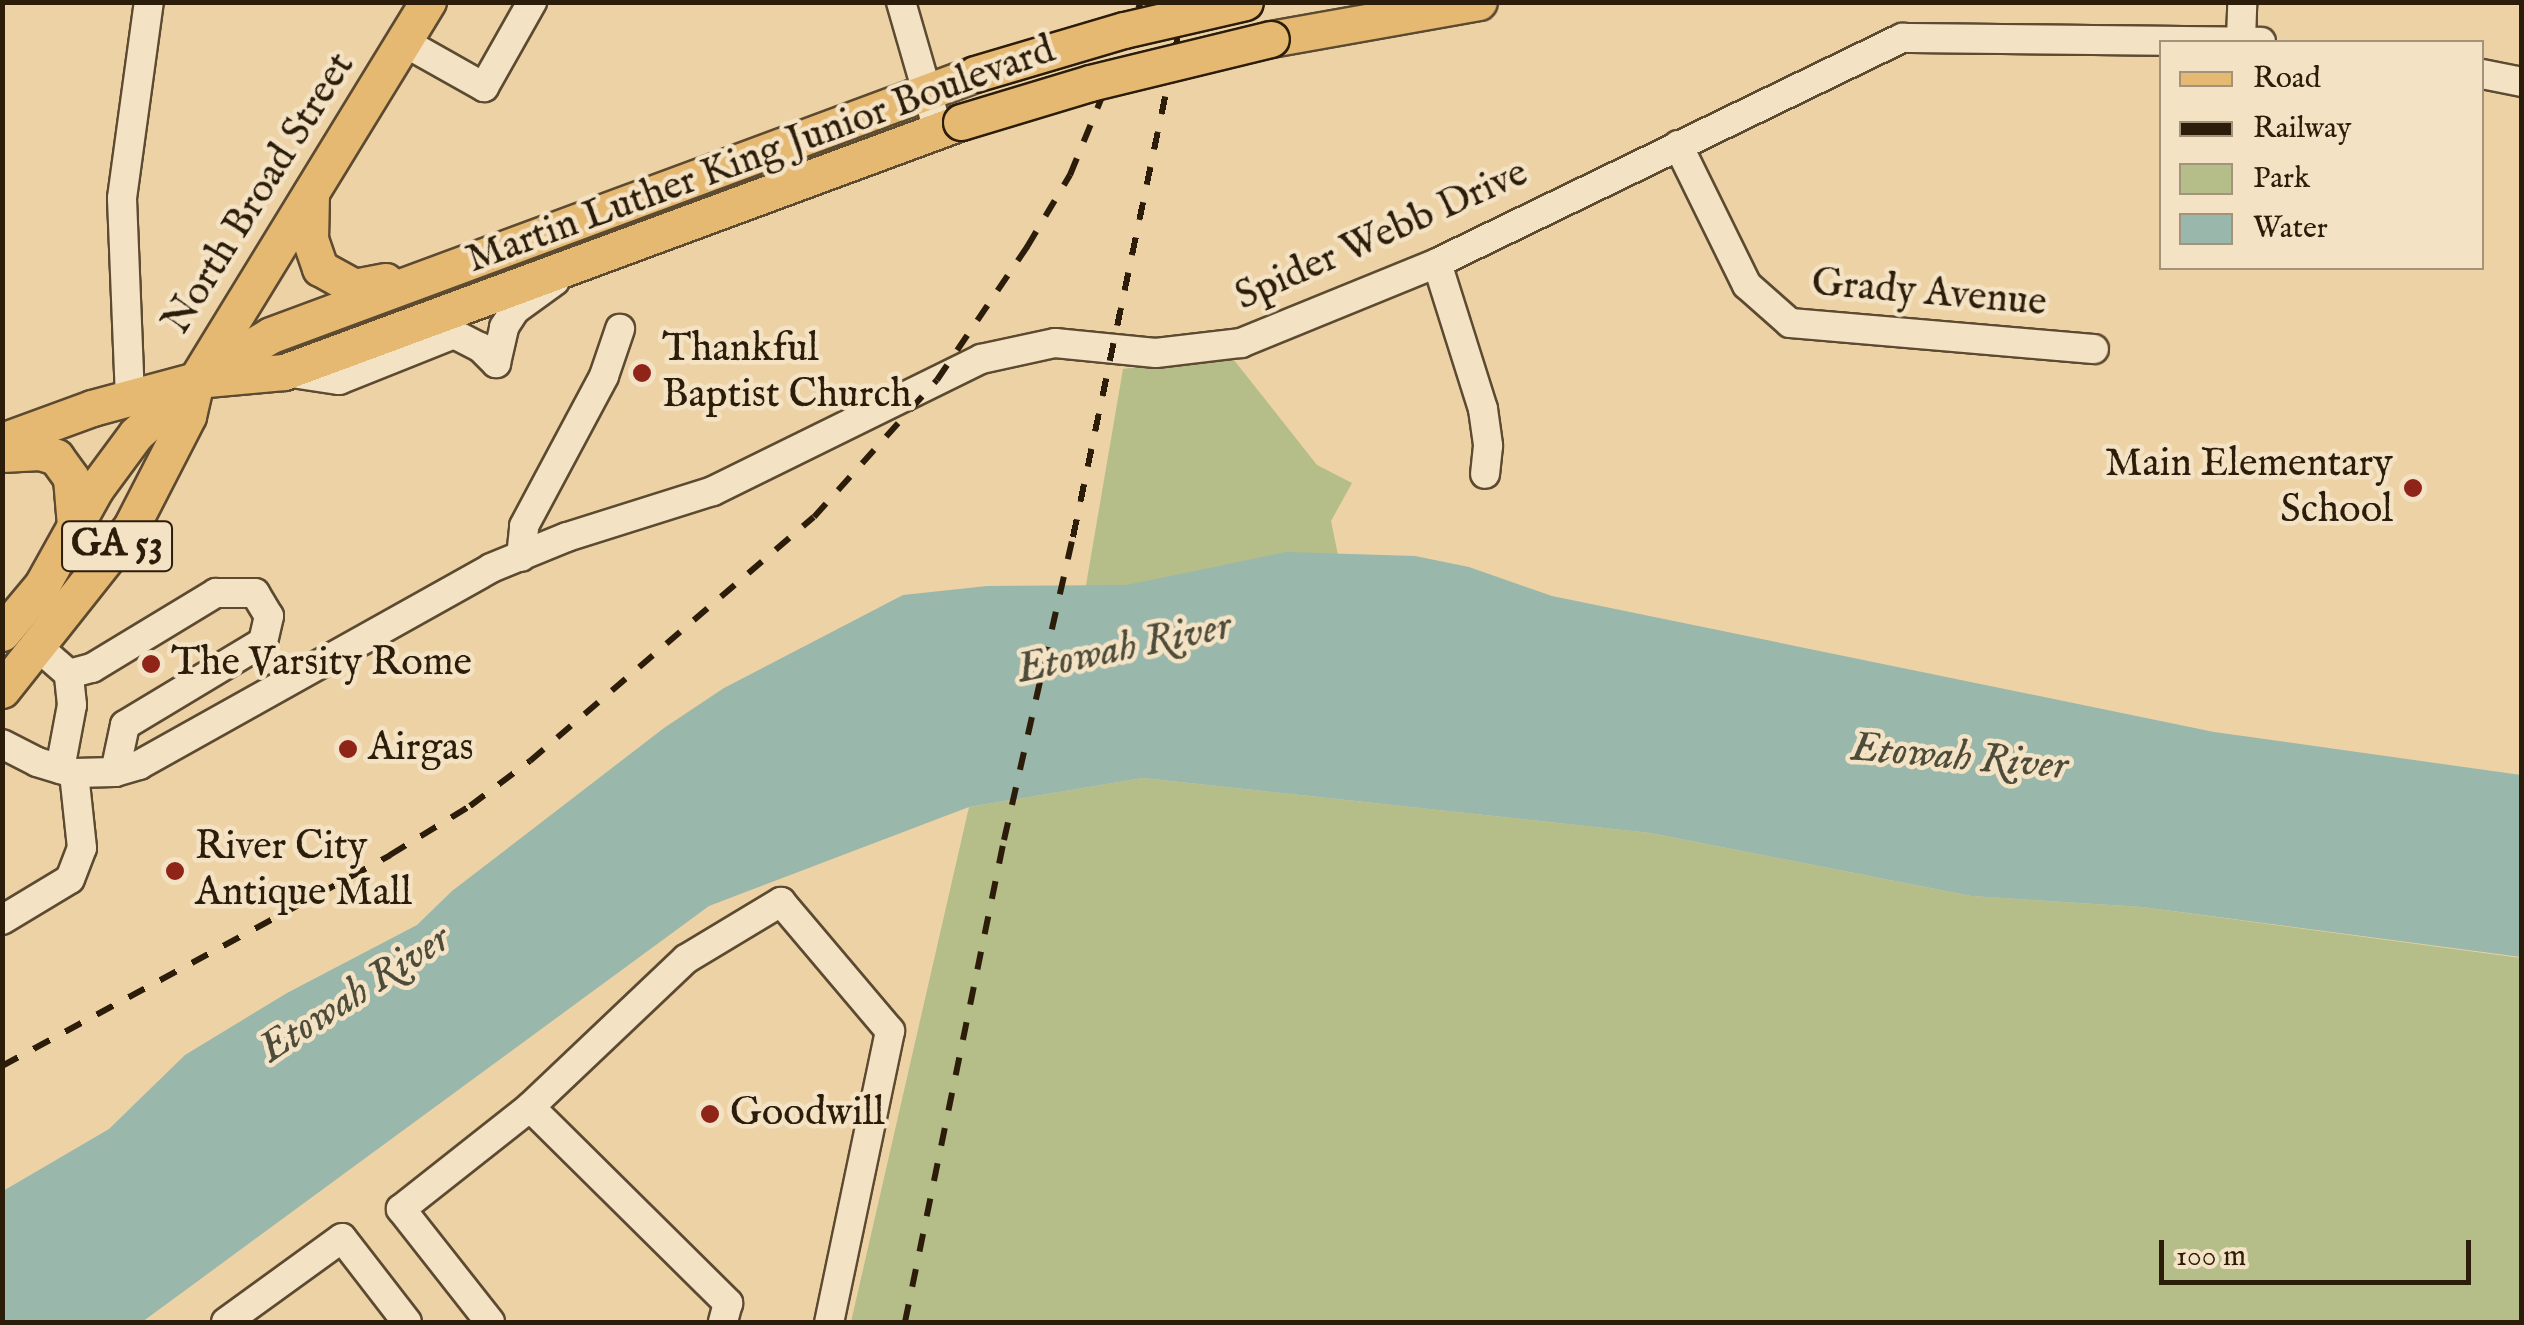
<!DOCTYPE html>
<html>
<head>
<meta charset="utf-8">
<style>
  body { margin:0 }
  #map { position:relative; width:2524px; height:1325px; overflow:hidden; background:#edd2a5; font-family:"IM FELL English",serif }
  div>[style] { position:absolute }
  .green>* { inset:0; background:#b5bd89 }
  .water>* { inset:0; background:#99b7ab }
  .roads { filter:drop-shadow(2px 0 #5c4a31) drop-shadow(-2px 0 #5c4a31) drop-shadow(0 2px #5c4a31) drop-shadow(0 -2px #5c4a31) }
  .minor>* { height:28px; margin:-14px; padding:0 14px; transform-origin:14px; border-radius:14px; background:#f3e2c4 }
  .major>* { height:35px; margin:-17.5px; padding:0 17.5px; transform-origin:17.5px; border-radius:17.5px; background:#e6b972 }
  .rail>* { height:6px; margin-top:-3px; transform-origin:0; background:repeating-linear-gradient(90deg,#2c1d0a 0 18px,transparent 0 36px) }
  .bridges { filter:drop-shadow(2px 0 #2c1d0a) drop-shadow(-2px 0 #2c1d0a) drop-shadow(0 2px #2c1d0a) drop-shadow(0 -2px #2c1d0a) }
  .major-bridge>* { height:35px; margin:-17.5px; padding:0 17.5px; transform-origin:17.5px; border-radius:17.5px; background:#e6b972 }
  .dots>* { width:28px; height:28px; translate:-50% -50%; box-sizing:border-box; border:5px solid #f3e2c4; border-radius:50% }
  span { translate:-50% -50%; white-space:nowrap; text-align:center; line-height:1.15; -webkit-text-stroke:9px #f3e2c4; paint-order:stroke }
  .shield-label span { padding:2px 8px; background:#f3e2c4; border:2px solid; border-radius:8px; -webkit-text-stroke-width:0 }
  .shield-label { font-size:38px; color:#2c1d0a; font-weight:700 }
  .street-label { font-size:40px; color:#2c1d0a }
  .poi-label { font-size:40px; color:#2c1d0a }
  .left { translate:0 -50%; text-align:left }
  .right { translate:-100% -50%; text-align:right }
  .water-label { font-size:42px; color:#4d4b3a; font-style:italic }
  .frame { position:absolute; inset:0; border:5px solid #2c1d0a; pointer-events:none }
  .legend { position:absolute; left:2159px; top:40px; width:325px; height:230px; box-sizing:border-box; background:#f3e2c4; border:2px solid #a3937a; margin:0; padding:12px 18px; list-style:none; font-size:30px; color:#2c1d0a }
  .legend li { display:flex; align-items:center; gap:20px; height:50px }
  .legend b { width:50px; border:2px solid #a3937a }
  .scale { position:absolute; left:2159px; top:1240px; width:312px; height:45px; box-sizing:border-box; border:5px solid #2c1d0a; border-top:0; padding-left:12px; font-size:30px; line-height:35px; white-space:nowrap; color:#2c1d0a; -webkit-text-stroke:8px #f3e2c4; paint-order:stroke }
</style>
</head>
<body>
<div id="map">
  <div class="green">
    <i style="clip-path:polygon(1230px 355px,1317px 465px,1352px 483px,1331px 521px,1340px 565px,1085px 591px,1123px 369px)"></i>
    <i style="clip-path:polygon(1143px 778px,1650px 833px,1971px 896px,2142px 907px,2521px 958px,2521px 1322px,851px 1322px,969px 807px)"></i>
  </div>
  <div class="water">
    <i style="clip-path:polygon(1286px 552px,1415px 556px,1469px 567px,1552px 596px,2214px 732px,2521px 775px,2521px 957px,2142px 907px,1971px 896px,1650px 833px,1143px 778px,969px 807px,709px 906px,142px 1322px,3px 1322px,3px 1191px,109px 1129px,185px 1055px,287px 993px,417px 925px,452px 891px,664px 728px,724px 688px,903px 595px,987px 586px,1127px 585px)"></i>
  </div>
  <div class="roads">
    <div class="minor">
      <i style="left:901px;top:2px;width:133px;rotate:73.9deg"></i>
      <i style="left:2241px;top:40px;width:38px;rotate:-88deg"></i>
      <i style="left:404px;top:42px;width:92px;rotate:29.4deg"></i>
      <i style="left:484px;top:87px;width:98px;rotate:-60.5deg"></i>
      <i style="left:2482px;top:74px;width:41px;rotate:11.3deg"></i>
      <i style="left:1678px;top:145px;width:156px;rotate:63.8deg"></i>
      <i style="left:1747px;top:285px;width:57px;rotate:41.5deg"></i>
      <i style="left:1790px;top:323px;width:305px;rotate:4.9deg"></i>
      <i style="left:1437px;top:263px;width:153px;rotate:72.5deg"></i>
      <i style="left:1483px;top:409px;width:37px;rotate:82deg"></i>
      <i style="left:1488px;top:446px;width:28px;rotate:96deg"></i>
      <i style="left:285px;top:372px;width:55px;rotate:8.4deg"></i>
      <i style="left:339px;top:380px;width:124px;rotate:-21.8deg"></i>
      <i style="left:454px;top:334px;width:29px;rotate:27deg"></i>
      <i style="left:480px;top:347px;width:23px;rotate:45deg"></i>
      <i style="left:496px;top:363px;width:37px;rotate:-77deg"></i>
      <i style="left:504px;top:327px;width:20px;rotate:-57deg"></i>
      <i style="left:515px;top:310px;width:49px;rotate:-35.9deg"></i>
      <i style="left:130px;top:398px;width:200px;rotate:-92.3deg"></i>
      <i style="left:122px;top:198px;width:198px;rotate:-82.2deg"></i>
      <i style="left:521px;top:557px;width:31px;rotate:-84deg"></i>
      <i style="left:524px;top:526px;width:170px;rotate:-61.9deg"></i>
      <i style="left:604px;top:376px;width:50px;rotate:-71.2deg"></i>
      <i style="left:38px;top:647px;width:41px;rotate:41.1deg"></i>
      <i style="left:69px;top:674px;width:24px;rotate:-15deg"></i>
      <i style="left:92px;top:668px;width:145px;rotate:-31.2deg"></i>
      <i style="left:216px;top:593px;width:39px"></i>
      <i style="left:255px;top:593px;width:27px;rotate:59deg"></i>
      <i style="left:269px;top:616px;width:27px;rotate:103deg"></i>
      <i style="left:263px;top:642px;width:161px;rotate:149deg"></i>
      <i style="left:125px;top:725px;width:48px;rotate:102deg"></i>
      <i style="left:2px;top:744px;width:39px;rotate:27deg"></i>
      <i style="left:37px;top:762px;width:39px;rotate:17deg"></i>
      <i style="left:74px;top:773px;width:41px;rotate:-1.4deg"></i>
      <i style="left:115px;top:772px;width:25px;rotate:-16deg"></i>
      <i style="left:139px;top:765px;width:403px;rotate:-29.2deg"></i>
      <i style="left:491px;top:568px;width:82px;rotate:-22.2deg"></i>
      <i style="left:567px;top:537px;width:153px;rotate:-17.5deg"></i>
      <i style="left:713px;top:491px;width:299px;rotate:-26.2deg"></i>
      <i style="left:981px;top:359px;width:76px;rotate:-12.2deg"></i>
      <i style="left:1055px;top:343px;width:101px;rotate:5.7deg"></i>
      <i style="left:1156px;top:353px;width:86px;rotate:-6.7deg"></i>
      <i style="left:1241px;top:343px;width:212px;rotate:-22.2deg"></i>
      <i style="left:1437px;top:263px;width:517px;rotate:-25.82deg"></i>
      <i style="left:1902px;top:38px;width:359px;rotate:0.6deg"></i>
      <i style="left:60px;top:769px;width:65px;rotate:-79.4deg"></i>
      <i style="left:72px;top:705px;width:31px;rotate:-96deg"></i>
      <i style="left:2px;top:920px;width:79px;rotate:-31.1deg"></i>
      <i style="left:70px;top:879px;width:33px;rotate:-69deg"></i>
      <i style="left:82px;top:848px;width:75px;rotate:-96.1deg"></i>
      <i style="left:530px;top:1107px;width:279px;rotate:44.7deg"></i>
      <i style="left:728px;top:1303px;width:20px;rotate:105deg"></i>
      <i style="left:226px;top:1322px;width:143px;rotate:-35.9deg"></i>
      <i style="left:342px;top:1238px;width:106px;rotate:52.3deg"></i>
      <i style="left:490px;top:1322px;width:144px;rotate:-128.2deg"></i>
      <i style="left:401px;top:1209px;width:164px;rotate:-38.3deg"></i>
      <i style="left:530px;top:1107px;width:215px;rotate:-43.5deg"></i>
      <i style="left:686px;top:959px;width:111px;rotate:-31deg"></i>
      <i style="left:781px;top:902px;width:169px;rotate:49.8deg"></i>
      <i style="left:890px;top:1031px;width:297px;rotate:101.8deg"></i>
    </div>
    <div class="major">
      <i style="left:1271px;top:39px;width:211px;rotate:-10.1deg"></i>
      <i style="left:311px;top:193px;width:46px;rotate:91.2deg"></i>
      <i style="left:310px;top:239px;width:31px;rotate:71deg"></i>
      <i style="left:320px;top:268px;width:39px;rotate:29deg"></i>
      <i style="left:354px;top:287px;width:32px;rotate:-11deg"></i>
      <i style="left:2px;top:441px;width:96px;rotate:-20.1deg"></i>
      <i style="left:92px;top:408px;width:108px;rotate:-15.1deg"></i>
      <i style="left:196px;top:380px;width:88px;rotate:-5.2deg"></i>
      <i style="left:284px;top:372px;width:722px;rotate:-20.27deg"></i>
      <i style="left:2px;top:454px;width:38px;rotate:-3deg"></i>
      <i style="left:40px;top:452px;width:17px;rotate:17deg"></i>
      <i style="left:56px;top:457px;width:26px;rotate:54deg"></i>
      <i style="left:71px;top:478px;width:48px;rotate:85.2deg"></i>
      <i style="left:2px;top:633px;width:62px;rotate:-50.2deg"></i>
      <i style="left:42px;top:585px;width:111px;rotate:-60.9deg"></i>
      <i style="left:96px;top:488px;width:67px;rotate:-53.5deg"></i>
      <i style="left:136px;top:434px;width:81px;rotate:-42deg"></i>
      <i style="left:196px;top:380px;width:87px;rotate:-31deg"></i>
      <i style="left:271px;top:335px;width:751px;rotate:-20.34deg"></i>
      <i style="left:2px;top:690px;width:208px;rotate:-51.6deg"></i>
      <i style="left:131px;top:527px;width:125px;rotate:-62.8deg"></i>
      <i style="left:188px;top:416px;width:37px;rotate:-77deg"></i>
      <i style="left:196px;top:380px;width:444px;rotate:-58.5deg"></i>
    </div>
  </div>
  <div class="rail">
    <i style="left:2px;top:1066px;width:442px;rotate:-28.5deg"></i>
    <i style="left:390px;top:855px;width:94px;rotate:-31.5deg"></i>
    <i style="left:470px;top:806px;width:75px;rotate:-36.9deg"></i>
    <i style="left:530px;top:761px;width:374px;rotate:-40.7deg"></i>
    <i style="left:814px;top:517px;width:184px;rotate:-48.1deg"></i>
    <i style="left:937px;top:380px;width:161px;rotate:-55.9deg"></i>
    <i style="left:1027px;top:247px;width:84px;rotate:-59.2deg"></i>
    <i style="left:1070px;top:175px;width:187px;rotate:-67.7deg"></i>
    <i style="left:905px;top:1322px;width:492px;rotate:-78.4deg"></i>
    <i style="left:1004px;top:840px;width:311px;rotate:-77.2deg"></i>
    <i style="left:1073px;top:537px;width:547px;rotate:-78.18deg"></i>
  </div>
  <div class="bridges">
    <div class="major-bridge">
      <i style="left:975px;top:74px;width:155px;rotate:-16.5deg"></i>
      <i style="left:1124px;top:30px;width:124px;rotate:-13deg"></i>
      <i style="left:961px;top:122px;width:135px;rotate:-16.8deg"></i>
      <i style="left:1090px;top:83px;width:186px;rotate:-13.7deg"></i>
    </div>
  </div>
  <div class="dots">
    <i style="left:642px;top:373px;background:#8f2418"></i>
    <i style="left:2413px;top:488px;background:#8f2418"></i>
    <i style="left:151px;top:664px;background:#8f2418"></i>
    <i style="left:348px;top:749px;background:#8f2418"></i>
    <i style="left:175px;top:871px;background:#8f2418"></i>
    <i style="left:710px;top:1114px;background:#8f2418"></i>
  </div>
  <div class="shield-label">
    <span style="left:117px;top:546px">GA 53</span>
  </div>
  <div class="street-label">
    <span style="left:761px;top:156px;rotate:-20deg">Martin Luther King Junior Boulevard</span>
    <span style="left:260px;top:194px;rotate:-58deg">North Broad Street</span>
    <span style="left:1382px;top:236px;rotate:-24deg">Spider Webb Drive</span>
    <span style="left:1929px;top:294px;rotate:5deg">Grady Avenue</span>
  </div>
  <div class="poi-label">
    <span class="left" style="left:662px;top:373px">Thankful<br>Baptist Church</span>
    <span class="right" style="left:2393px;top:488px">Main Elementary<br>School</span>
    <span class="left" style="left:171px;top:664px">The Varsity Rome</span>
    <span class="left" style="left:368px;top:749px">Airgas</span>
    <span class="left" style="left:195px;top:871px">River City<br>Antique Mall</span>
    <span class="left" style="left:730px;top:1114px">Goodwill</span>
  </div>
  <div class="water-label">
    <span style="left:1124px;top:649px;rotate:-12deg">Etowah River</span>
    <span style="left:1959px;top:758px;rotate:5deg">Etowah River</span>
    <span style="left:355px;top:995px;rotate:-33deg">Etowah River</span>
  </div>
  <div class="frame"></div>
  <ul class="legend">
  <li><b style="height:12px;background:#e6b972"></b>Road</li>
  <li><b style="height:12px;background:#2c1d0a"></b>Railway</li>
  <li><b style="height:28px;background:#b5bd89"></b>Park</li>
  <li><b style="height:28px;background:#99b7ab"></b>Water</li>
  </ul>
  <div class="scale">100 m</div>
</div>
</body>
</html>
